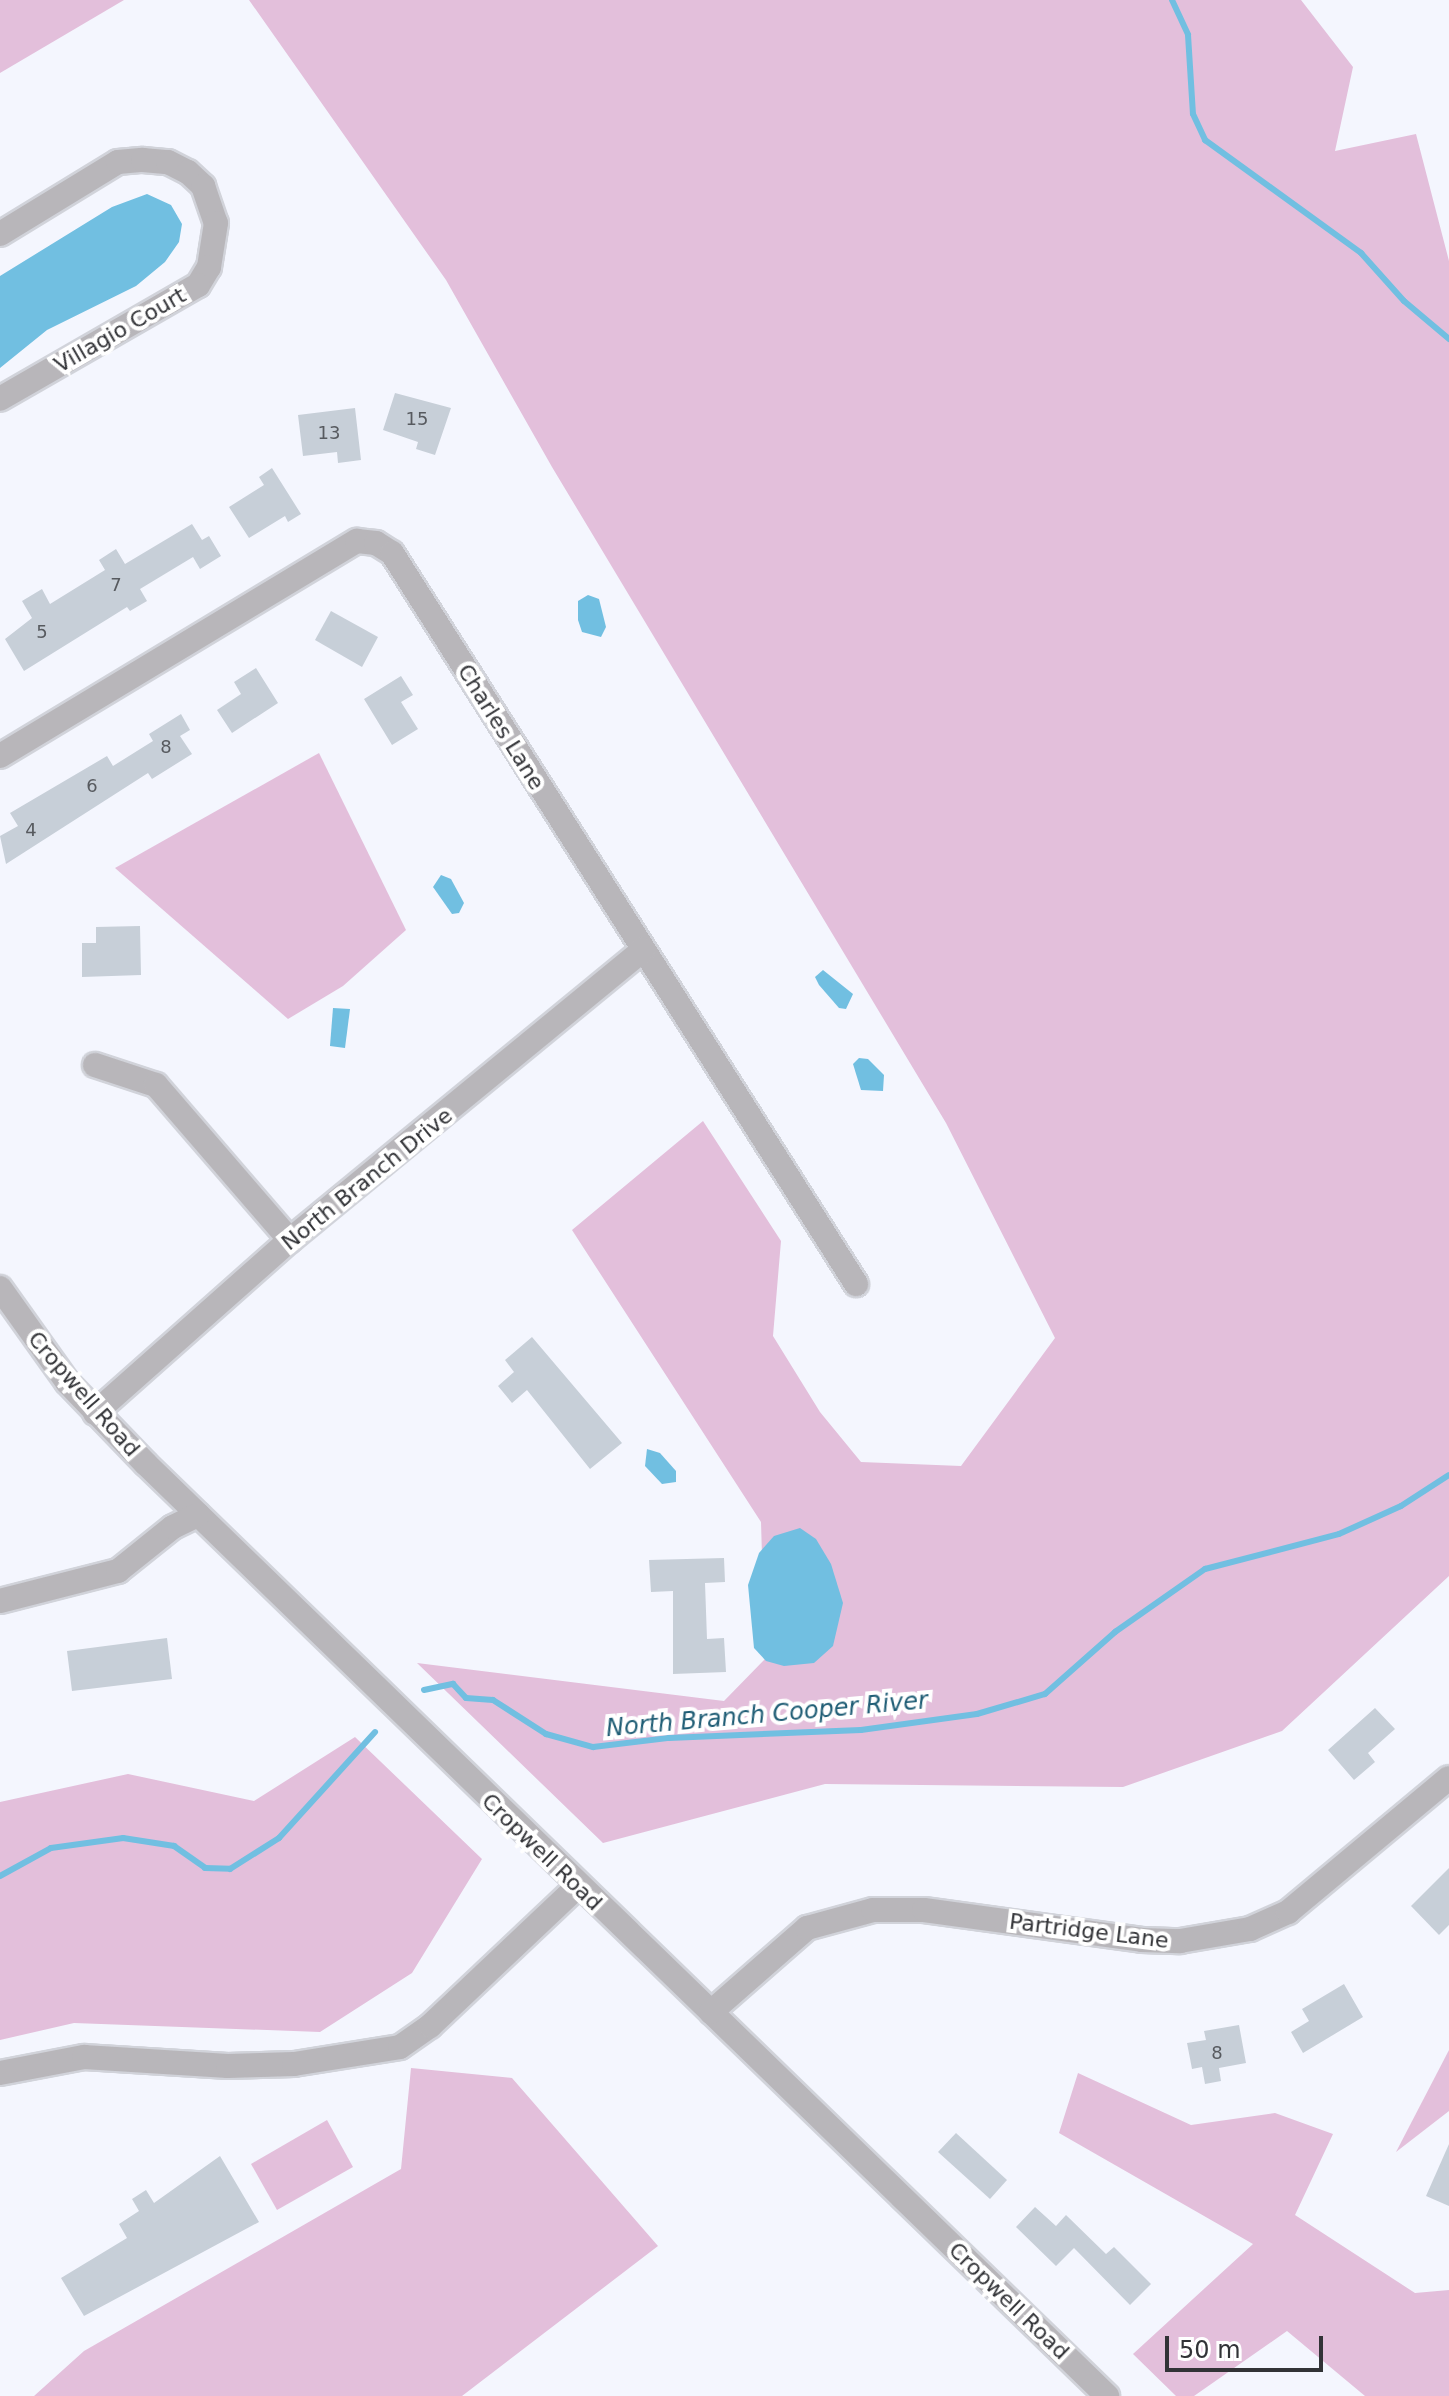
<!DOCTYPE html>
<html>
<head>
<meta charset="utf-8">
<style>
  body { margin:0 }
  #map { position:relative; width:1449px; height:2396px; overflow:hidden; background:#f4f6fe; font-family:"DejaVu Sans",sans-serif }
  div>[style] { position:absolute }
  .green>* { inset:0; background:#e3bfdb }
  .water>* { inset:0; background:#71bfe1 }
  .stream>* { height:6px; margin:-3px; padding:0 3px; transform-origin:3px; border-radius:3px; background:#71bfe1 }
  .building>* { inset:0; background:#c7cfd8 }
  .roads { filter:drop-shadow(2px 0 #d1d3da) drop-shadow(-2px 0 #d1d3da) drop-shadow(0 2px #d1d3da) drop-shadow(0 -2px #d1d3da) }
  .minor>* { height:24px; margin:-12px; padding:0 12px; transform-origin:12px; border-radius:12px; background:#b8b6ba }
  span { translate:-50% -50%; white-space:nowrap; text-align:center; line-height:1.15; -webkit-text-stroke:8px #fff; paint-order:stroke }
  .number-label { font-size:18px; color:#575a5f }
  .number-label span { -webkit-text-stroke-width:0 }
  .street-label { font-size:22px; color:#323337 }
  .water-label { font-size:24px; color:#1f5d75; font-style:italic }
  .scale { position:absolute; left:1165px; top:2336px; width:158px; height:36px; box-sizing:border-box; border:4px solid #323337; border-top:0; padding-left:10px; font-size:24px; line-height:28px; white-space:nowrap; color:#323337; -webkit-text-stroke:6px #fff; paint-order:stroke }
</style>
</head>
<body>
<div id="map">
  <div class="green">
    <div style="clip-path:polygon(0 0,124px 0,0 73px)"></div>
    <div style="clip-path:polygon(249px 0,1301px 0,1353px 67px,1335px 151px,1416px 134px,1449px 261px,1449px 1576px,1282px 1731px,1123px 1787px,825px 1784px,603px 1843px,417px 1663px,724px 1701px,765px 1659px,761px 1522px,572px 1230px,703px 1121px,781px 1241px,773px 1336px,820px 1412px,861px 1462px,961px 1466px,1055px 1338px,946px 1123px,552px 467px,446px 280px)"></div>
    <div style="clip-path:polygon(319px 753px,406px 930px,343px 986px,288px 1019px,115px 868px)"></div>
    <div style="clip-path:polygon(355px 1737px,482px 1859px,412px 1973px,320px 2032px,74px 2023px,0 2040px,0 1802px,128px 1774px,254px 1801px)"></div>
    <div style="clip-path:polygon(1449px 2050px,1449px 2111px,1396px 2152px)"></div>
    <div style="clip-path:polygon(411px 2068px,512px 2078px,658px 2246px,462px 2396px,34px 2396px,84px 2351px,401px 2169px)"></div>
    <div style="clip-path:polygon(1078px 2073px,1191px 2125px,1275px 2113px,1333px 2134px,1295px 2215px,1415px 2293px,1449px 2290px,1449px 2396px,1365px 2396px,1287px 2331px,1194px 2396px,1176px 2396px,1133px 2354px,1253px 2244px,1059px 2133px)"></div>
    <div style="clip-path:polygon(327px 2120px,353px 2167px,277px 2210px,251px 2164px)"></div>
  </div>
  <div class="water">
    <div style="clip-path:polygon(147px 194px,171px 205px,182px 224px,179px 242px,165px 262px,136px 286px,47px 330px,0 368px,0 276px,112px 207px)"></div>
    <div style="clip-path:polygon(588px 595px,599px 599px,606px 627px,601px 637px,582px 632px,578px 620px,578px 601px)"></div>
    <div style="clip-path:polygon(441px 875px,451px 879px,464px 903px,459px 913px,452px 914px,433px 887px)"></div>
    <div style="clip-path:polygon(823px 970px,853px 994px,846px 1009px,839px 1008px,819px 985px,815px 977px)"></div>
    <div style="clip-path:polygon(333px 1008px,350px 1009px,345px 1048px,330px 1046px)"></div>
    <div style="clip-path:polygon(859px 1058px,868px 1059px,884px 1075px,883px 1091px,861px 1090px,853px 1064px)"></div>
    <div style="clip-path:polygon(647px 1449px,660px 1453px,676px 1471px,676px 1482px,662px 1484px,645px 1466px)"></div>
    <div style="clip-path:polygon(800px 1528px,816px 1539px,831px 1564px,843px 1603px,833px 1646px,814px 1663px,784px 1666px,766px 1661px,754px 1648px,748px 1585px,759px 1553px,774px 1536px)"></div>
  </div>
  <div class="stream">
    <div style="left:1172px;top:0;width:38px;rotate:65deg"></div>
    <div style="left:1188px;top:35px;width:79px;rotate:86.4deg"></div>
    <div style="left:1193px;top:114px;width:29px;rotate:65deg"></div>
    <div style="left:1205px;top:140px;width:193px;rotate:35.9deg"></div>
    <div style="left:1361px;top:253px;width:64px;rotate:48.1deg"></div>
    <div style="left:1404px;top:301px;width:59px;rotate:40.2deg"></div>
    <div style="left:424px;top:1690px;width:30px;rotate:-12deg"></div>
    <div style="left:453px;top:1684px;width:19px;rotate:47deg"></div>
    <div style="left:466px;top:1698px;width:27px;rotate:4deg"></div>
    <div style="left:493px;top:1700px;width:63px;rotate:32.7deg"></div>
    <div style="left:546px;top:1734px;width:49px;rotate:15.5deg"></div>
    <div style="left:593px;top:1747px;width:77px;rotate:-6.8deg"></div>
    <div style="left:669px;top:1738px;width:192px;rotate:-2.4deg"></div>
    <div style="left:861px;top:1730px;width:117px;rotate:-7.9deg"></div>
    <div style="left:977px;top:1714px;width:71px;rotate:-16.4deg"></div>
    <div style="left:1045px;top:1694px;width:94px;rotate:-41.5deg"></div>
    <div style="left:1115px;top:1632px;width:110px;rotate:-35deg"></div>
    <div style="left:1205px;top:1569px;width:138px;rotate:-14.6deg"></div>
    <div style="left:1339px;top:1534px;width:68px;rotate:-24.3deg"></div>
    <div style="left:1401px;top:1506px;width:57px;rotate:-32.9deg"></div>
    <div style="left:0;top:1876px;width:58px;rotate:-28.8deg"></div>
    <div style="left:51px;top:1848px;width:73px;rotate:-7.9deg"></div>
    <div style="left:123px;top:1838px;width:52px;rotate:8.9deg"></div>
    <div style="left:174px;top:1846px;width:38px;rotate:35deg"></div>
    <div style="left:205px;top:1868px;width:25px;rotate:2deg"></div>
    <div style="left:230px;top:1869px;width:58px;rotate:-32.3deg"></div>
    <div style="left:279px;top:1838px;width:143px;rotate:-47.8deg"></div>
  </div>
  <div class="building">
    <div style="clip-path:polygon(395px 393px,451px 408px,435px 455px,416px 449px,418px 442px,383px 430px)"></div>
    <div style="clip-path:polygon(355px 408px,361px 460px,338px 463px,337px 452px,303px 456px,298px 415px)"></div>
    <div style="clip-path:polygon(272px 468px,301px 514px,288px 522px,285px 516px,249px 538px,229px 507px,264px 485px,259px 477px)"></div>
    <div style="clip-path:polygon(192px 524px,202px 540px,209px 536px,221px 556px,200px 569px,193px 557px,140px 589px,147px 601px,130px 611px,127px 607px,24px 671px,5px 639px,32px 618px,22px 601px,42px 589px,50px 604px,105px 570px,99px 560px,116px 549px,125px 564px)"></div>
    <div style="clip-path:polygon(331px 611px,378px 637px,362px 667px,315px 640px)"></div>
    <div style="clip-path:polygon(256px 668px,278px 703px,232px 733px,217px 710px,241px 694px,234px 682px)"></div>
    <div style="clip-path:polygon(401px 676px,413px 695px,401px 702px,418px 729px,392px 745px,364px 699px)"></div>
    <div style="clip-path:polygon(181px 714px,190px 730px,180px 736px,192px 754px,152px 779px,148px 773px,6px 864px,0 836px,18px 826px,10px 813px,107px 756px,113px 766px,153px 741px,149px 734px)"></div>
    <div style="clip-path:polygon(140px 926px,141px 975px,82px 977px,82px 943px,96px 943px,96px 927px)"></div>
    <div style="clip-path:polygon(532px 1337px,622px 1443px,590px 1469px,527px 1390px,512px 1403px,498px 1386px,514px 1372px,505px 1360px)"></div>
    <div style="clip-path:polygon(724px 1558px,725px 1582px,705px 1583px,707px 1639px,724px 1638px,726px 1672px,673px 1674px,673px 1591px,651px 1592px,649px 1560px)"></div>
    <div style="clip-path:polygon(167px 1638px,172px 1679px,72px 1691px,67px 1651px)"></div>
    <div style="clip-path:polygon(1375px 1708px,1395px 1729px,1368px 1753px,1375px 1762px,1354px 1780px,1328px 1750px)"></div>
    <div style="clip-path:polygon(1449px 1868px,1449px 1925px,1439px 1935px,1411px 1906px)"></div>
    <div style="clip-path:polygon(1344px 1984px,1363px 2017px,1303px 2053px,1291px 2032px,1309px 2021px,1302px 2009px)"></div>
    <div style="clip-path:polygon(1239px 2025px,1246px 2063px,1219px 2068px,1221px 2081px,1205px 2084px,1202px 2067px,1192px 2069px,1187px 2043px,1206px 2040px,1204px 2031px)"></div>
    <div style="clip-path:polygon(956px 2133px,1007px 2180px,990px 2199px,938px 2152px)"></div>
    <div style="clip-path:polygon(1449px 2144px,1449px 2206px,1426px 2196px)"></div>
    <div style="clip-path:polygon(220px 2156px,259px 2222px,84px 2316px,61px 2278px,127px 2238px,119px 2224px,139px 2211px,132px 2199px,146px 2190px,154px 2203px)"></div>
    <div style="clip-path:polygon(1035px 2207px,1056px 2226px,1066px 2215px,1106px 2254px,1114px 2247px,1151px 2284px,1130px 2305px,1074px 2248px,1056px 2266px,1016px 2227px)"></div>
  </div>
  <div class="roads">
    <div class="minor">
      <div style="left:0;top:234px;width:138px;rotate:-31.4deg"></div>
      <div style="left:118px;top:162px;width:25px;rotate:-5deg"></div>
      <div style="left:143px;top:160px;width:25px;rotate:5deg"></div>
      <div style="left:168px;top:162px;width:22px;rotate:27deg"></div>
      <div style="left:188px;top:172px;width:21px;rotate:43deg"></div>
      <div style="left:203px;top:186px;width:39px;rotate:71deg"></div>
      <div style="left:216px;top:223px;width:45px;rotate:99deg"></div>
      <div style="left:209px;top:267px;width:21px;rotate:121deg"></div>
      <div style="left:198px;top:285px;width:228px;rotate:150.1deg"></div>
      <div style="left:0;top:756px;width:417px;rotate:-31.1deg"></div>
      <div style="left:357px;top:541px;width:19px;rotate:6deg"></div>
      <div style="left:376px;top:543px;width:19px;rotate:32deg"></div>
      <div style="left:392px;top:553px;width:866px;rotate:57.59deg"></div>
      <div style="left:95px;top:1065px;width:64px;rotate:18.2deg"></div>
      <div style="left:156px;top:1085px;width:205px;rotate:49.2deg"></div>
      <div style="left:0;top:1288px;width:115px;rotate:54.5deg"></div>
      <div style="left:67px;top:1382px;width:114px;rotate:46.1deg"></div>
      <div style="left:146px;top:1464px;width:1339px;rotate:44.12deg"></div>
      <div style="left:95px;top:1413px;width:261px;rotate:-41.6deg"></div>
      <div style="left:290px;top:1240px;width:457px;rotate:-39.4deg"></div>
      <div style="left:0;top:1601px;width:122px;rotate:-14.3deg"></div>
      <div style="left:118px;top:1571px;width:70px;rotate:-38.7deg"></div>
      <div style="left:173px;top:1527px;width:28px;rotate:-26deg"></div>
      <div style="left:711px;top:2012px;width:128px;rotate:-41.2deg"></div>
      <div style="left:807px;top:1928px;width:68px;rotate:-15.3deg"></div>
      <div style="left:873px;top:1910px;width:51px"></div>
      <div style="left:924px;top:1910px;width:220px;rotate:7.8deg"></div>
      <div style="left:1142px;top:1940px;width:38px;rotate:2deg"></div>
      <div style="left:1180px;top:1941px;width:71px;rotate:-9.7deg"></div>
      <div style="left:1250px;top:1929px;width:42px;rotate:-24.1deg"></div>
      <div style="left:1288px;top:1912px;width:209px;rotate:-39.8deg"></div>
      <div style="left:0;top:2073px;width:86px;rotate:-10.8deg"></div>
      <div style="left:84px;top:2057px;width:144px;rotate:3.6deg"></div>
      <div style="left:228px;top:2066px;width:66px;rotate:-1.7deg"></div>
      <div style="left:294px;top:2064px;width:107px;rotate:-9.1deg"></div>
      <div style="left:400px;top:2047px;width:37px;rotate:-35deg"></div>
      <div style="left:430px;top:2026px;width:202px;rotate:-43.4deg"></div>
    </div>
  </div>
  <div class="number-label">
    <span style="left:417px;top:419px">15</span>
    <span style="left:329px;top:433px">13</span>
    <span style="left:116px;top:585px">7</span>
    <span style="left:42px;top:632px">5</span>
    <span style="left:166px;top:747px">8</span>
    <span style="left:92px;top:786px">6</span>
    <span style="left:31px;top:830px">4</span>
    <span style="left:1217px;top:2053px">8</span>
  </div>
  <div class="street-label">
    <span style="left:120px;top:330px;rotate:-30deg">Villagio Court</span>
    <span style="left:501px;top:727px;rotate:58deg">Charles Lane</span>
    <span style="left:367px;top:1179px;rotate:-39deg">North Branch Drive</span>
    <span style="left:84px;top:1394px;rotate:49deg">Cropwell Road</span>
    <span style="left:542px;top:1852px;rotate:44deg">Cropwell Road</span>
    <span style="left:1089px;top:1931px;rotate:7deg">Partridge Lane</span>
    <span style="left:1009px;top:2301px;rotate:44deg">Cropwell Road</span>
  </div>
  <div class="water-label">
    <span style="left:767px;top:1715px;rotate:-5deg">North Branch Cooper River</span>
  </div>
  <div class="scale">50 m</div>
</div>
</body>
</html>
